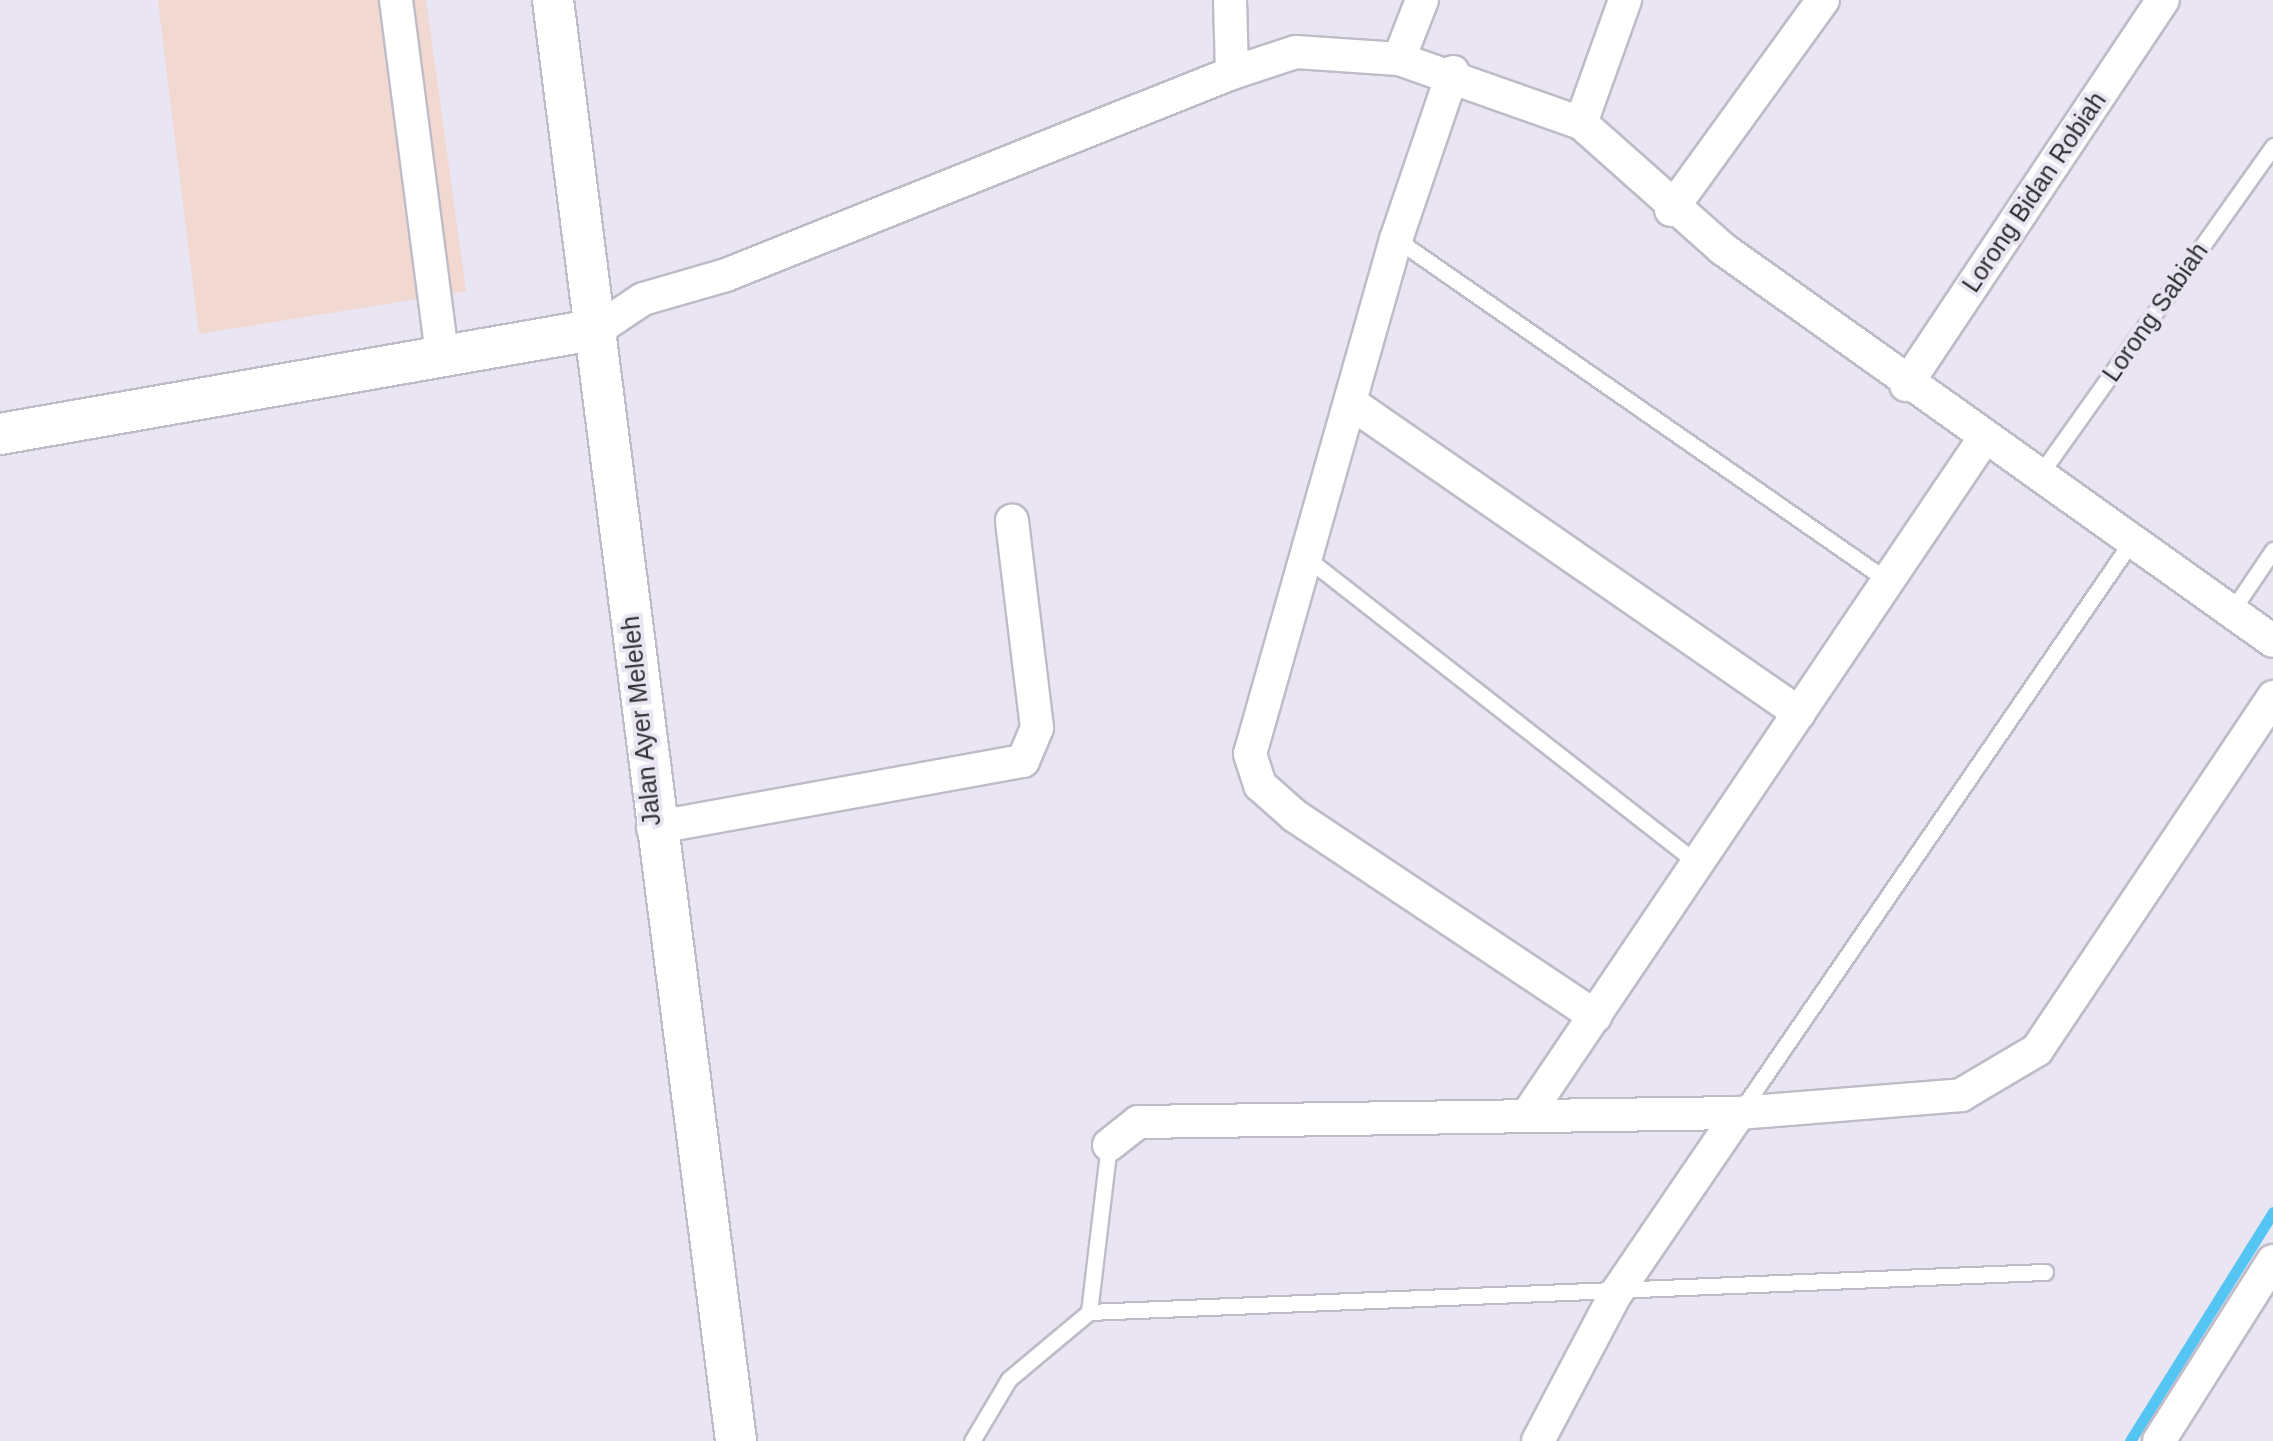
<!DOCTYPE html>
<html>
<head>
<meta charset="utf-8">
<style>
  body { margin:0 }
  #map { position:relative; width:2273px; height:1441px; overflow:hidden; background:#eae5f2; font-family:Helvetica,sans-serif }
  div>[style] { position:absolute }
  .commercial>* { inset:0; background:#f1d8d0 }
  .stream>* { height:11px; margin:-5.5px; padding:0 5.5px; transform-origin:5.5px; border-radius:5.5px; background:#55c6f4 }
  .roads { filter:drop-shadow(2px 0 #bfbbc7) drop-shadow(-2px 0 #bfbbc7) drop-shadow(0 2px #bfbbc7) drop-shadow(0 -2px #bfbbc7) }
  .service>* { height:15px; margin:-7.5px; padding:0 7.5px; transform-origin:7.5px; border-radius:7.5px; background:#fff }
  .minor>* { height:32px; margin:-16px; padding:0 16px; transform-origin:16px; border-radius:16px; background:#fff }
  .tertiary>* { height:40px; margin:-20px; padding:0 20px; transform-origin:20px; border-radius:20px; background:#fff }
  span { translate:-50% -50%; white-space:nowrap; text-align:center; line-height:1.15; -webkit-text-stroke:8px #eae5f2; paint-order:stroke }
  .street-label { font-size:25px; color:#2f2e32 }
</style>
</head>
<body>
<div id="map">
  <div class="commercial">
    <div style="clip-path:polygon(158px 0,426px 0,466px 291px,199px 334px)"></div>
  </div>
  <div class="stream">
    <div style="left:2130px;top:1441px;width:270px;rotate:-58deg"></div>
  </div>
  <div class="roads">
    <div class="service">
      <div style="left:1396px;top:239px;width:599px;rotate:34.8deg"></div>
      <div style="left:2038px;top:477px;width:406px;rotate:-54.6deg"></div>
      <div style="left:1308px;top:559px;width:495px;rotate:38deg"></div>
      <div style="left:2231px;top:612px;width:75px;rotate:-55.9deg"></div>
      <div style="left:1740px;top:1112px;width:691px;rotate:-55.55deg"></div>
      <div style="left:1089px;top:1312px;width:957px;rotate:-2.4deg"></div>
      <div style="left:972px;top:1441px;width:72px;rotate:-59.2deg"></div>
      <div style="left:1009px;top:1379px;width:104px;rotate:-39.9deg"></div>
      <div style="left:1089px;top:1312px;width:168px;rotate:-83.2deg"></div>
    </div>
    <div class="minor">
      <div style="left:396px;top:0;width:355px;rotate:82.6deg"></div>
      <div style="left:1230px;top:0;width:73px;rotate:88.4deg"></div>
      <div style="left:1399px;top:59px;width:63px;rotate:-68.7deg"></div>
      <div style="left:1453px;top:72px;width:176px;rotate:108.8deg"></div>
      <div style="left:1396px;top:239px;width:535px;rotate:105.83deg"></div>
      <div style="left:1250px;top:754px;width:33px;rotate:72deg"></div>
      <div style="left:1260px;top:785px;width:47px;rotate:41.5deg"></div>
      <div style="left:1295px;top:816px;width:361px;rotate:33.7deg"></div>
      <div style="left:1581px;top:123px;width:131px;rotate:-70.3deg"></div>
      <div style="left:1671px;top:210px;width:259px;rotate:-54.1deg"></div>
      <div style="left:598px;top:329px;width:54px;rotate:-33.7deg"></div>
      <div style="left:643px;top:299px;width:86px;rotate:-16.1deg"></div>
      <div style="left:726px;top:275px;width:545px;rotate:-21.76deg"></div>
      <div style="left:1232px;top:73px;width:67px;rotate:-18.2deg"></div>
      <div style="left:1296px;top:52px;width:103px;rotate:3.9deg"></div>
      <div style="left:1399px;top:59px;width:193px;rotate:19.4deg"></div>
      <div style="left:1581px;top:123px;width:190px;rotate:41.6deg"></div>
      <div style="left:1723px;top:249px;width:675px;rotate:35.48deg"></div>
      <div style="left:1906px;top:385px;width:463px;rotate:-56.3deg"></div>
      <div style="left:1351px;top:403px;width:545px;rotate:34.68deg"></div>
      <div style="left:653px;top:828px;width:376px;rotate:-10.3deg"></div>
      <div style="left:1023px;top:761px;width:36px;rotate:-67deg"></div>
      <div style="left:1037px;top:728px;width:209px;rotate:-96.9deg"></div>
      <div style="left:1530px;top:1111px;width:810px;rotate:-55.98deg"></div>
      <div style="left:1109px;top:1145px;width:37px;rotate:-38deg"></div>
      <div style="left:1138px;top:1122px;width:601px;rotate:-0.86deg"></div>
      <div style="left:1739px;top:1113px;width:223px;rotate:-4.6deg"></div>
      <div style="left:1961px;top:1095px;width:88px;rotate:-30.6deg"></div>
      <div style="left:2037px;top:1050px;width:425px;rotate:-56.2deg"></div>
      <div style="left:1538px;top:1441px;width:165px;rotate:-62.2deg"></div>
      <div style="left:1615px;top:1295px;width:220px;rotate:-55.7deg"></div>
      <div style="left:2159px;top:1441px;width:213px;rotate:-57.7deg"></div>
    </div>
    <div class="tertiary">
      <div style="left:553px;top:0;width:1453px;rotate:82.76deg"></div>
      <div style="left:0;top:434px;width:607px;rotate:-9.96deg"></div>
    </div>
  </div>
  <div class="street-label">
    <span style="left:2034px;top:192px;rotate:-56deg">Lorong Bidan Robiah</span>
    <span style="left:2155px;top:312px;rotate:-55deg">Lorong Sabiah</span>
    <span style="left:641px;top:721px;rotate:-96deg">Jalan Ayer Meleleh</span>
  </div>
</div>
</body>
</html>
